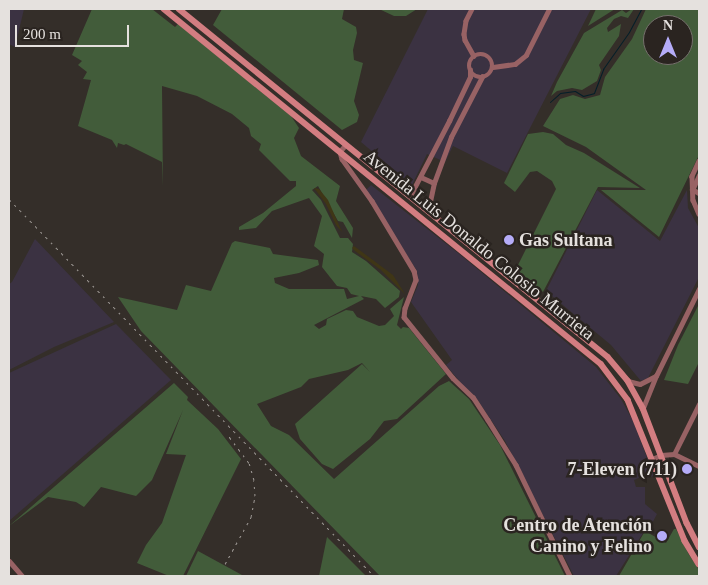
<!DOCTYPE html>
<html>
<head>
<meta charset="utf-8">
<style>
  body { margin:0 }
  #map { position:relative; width:708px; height:585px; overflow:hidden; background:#342e29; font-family:"Times New Roman",serif }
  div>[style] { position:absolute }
  .industrial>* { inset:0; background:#3b3242 }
  .green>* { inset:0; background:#425c3a }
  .sand>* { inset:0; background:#3f3616 }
  .stream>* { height:1px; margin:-0.5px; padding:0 0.5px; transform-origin:0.5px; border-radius:0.5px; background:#041f29 }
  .minor>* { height:4.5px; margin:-2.25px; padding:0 2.25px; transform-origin:2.25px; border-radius:2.25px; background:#986264 }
  .minor>.ring { margin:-2.25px; padding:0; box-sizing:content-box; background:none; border:4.5px solid #986264; border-radius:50% }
  .tertiary>* { height:5px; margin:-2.5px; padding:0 2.5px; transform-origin:2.5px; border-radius:2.5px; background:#986264 }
  .secondary>* { height:5.5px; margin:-2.75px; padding:0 2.75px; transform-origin:2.75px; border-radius:2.75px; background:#d37d81 }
  .rail>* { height:1px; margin-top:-0.5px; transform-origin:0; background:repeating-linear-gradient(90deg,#9d9894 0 2.5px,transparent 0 7.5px) }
  .dots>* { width:14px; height:14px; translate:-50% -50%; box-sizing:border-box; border:2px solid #2a2420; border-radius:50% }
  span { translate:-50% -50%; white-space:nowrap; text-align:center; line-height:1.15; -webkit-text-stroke:5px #2a2420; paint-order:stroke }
  .poi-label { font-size:18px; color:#e5e1de; font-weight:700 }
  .left { translate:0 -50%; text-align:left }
  .right { translate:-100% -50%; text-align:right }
  .street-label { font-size:18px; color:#e5e1de }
  .frame { position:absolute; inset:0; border:10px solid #e5e1de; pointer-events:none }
  .north { position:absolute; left:643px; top:15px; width:50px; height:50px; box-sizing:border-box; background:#2a2420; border:1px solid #75706c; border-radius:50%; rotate:0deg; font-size:14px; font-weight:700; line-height:20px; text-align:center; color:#e5e1de }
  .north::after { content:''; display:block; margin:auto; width:18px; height:22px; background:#b5acf8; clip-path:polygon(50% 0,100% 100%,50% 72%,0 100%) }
  .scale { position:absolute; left:15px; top:25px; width:114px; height:22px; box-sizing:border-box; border:2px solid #e5e1de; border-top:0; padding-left:6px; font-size:15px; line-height:18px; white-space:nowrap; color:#e5e1de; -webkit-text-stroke:4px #2a2420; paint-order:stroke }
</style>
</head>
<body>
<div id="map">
  <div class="industrial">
    <div style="clip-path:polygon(9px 9px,24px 9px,15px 47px,9px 44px)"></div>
    <div style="clip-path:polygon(428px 9px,591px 9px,507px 173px,453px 146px,445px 162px,427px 154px,412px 185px,361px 142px)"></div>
    <div style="clip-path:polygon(371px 185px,458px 253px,596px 367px,621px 399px,633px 421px,654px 476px,646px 478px,645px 475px,634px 480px,636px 487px,645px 487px,645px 504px,657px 514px,648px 531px,645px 530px,616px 576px,574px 576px,505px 441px,475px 396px,464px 387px,446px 365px,452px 360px,411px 302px,418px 285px,417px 271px,366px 190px)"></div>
    <div style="clip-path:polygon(597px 190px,660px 241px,687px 190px,688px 208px,699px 228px,699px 277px,648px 378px,641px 381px,611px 345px,546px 291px)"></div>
    <div style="clip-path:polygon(35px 239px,114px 322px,54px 347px,9px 370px,9px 284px,12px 282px)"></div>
    <div style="clip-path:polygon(116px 324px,171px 380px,9px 521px,9px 373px)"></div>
  </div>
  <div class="green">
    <div style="clip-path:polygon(92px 9px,152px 9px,175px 27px,178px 24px,291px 116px,299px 128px,294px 138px,301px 156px,340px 186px,336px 201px,353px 228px,352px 238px,343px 222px,338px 221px,318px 186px,312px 190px,321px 200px,340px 238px,348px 238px,353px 244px,352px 252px,366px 261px,400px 291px,399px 297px,385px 308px,376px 299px,361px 296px,364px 299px,314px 325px,319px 329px,326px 325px,327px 319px,346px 310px,353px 311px,357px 317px,379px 326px,385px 325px,394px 316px,390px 309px,404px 297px,397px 325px,401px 329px,403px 327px,409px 328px,446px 374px,397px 419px,384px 421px,370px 439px,333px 469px,322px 464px,300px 439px,295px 424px,362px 364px,370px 372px,362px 363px,348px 370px,309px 379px,301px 387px,257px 404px,271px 426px,289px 435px,334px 479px,439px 386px,449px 381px,469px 399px,500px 445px,565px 576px,380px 576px,141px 331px,118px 297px,177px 310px,186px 285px,211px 291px,232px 243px,235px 241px,270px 248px,273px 254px,318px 260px,319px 265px,299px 273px,274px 278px,275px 283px,289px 289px,344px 289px,347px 299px,359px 296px,351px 294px,347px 288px,337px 286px,322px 267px,324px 254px,314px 246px,322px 216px,309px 198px,272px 211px,256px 228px,239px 230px,239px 227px,263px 213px,296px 186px,296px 181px,290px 181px,259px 150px,261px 144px,251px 136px,249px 128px,232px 114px,197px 96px,162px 86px,163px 187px,162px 162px,126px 144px,124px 145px,118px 143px,117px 148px,112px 140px,78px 126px,91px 80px,83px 79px,87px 72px,78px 65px,82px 61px,72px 55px)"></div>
    <div style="clip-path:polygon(222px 9px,344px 9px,342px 19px,356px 27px,357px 33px,353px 50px,354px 60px,363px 63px,354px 101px,359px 115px,357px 122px,342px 130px,213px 25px)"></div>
    <div style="clip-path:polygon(379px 9px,417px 9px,406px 16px,394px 16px)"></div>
    <div style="clip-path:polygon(596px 9px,615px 9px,588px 26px)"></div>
    <div style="clip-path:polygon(632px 9px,634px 9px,628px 18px,621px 16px,614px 19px,607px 28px,608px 32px,621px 24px,619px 36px,599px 65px,601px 70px,597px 81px,582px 90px,572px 88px,557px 91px,551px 96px,557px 82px,584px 33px,622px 10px,626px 13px)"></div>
    <div style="clip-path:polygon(evenodd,646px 9px,699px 9px,699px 155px,659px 237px,601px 190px,646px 190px,586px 147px,543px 126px,560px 99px,573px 95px,585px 99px,600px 95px,605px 77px,632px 39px,646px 9px,653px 25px,683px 25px,683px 55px,653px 55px,653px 25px)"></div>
    <div style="clip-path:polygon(543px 132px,553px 134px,566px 145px,584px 153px,640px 188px,598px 187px,543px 292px,516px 269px,556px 189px,552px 181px,537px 171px,530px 172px,515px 192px,504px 183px,528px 134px)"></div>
    <div style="clip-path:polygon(699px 304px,699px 362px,688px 384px,664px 380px,678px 345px)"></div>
    <div style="clip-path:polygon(174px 383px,188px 397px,187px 400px,218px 429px,241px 459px,183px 576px,169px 576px,137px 563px,146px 545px,162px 523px,186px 455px,166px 454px,183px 410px,152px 480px,136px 496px,101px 487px,84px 507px,76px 502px,48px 497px,9px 526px)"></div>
    <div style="clip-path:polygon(674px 529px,676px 529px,688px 553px,699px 570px,699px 576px,619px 576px,645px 531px,666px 543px)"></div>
    <div style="clip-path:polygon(327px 537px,366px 576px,319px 576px)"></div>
    <div style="clip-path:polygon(198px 551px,242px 575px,186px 576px)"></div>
  </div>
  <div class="sand">
    <div style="clip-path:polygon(314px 188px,319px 189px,328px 200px,342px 232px,336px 225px,326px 204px)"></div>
    <div style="clip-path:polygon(354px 246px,393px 275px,405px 294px,381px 270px,355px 251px,352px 248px)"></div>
  </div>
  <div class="stream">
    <div style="left:550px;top:102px;width:13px;rotate:-42deg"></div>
    <div style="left:560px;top:93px;width:15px;rotate:-8deg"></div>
    <div style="left:575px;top:91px;width:9px;rotate:32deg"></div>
    <div style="left:583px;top:96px;width:11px;rotate:-15deg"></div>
    <div style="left:594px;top:93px;width:26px;rotate:-69deg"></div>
    <div style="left:603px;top:69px;width:45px;rotate:-54.9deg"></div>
    <div style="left:629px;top:32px;width:26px;rotate:-62deg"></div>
  </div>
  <div class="minor">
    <div style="left:472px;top:9px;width:13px;rotate:117deg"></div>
    <div style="left:466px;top:21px;width:13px;rotate:99deg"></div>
    <div style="left:464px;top:34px;width:6px;rotate:81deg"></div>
    <div style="left:465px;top:40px;width:18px;rotate:61deg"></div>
    <div class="ring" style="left:469px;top:54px;width:19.5px;height:19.5px"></div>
    <div style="left:493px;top:67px;width:22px;rotate:-8deg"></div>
    <div style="left:515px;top:64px;width:14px;rotate:-39deg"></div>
    <div style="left:526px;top:55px;width:51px;rotate:-63.4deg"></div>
    <div style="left:346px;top:145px;width:9px;rotate:131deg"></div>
    <div style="left:340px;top:152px;width:7px;rotate:74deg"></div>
    <div style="left:342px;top:159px;width:52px;rotate:54.5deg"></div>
    <div style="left:372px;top:201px;width:82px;rotate:59deg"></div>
    <div style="left:414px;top:271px;width:9px;rotate:77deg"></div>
    <div style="left:416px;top:280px;width:30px;rotate:111deg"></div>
    <div style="left:405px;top:308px;width:9px;rotate:96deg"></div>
    <div style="left:404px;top:317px;width:78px;rotate:51.2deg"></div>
    <div style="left:453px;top:378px;width:28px;rotate:44deg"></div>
    <div style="left:473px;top:397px;width:27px;rotate:57deg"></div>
    <div style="left:488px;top:420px;width:53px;rotate:58.1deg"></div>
    <div style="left:516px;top:465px;width:123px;rotate:64.1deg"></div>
    <div style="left:699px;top:161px;width:17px;rotate:115deg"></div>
    <div style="left:692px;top:176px;width:24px;rotate:88deg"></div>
    <div style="left:693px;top:200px;width:15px;rotate:67deg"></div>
    <div style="left:421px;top:177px;width:14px;rotate:25deg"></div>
    <div style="left:693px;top:188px;width:14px;rotate:-65deg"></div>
    <div style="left:692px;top:189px;width:8px;rotate:30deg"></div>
    <div style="left:410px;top:196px;width:85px;rotate:-62.5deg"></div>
    <div style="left:449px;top:121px;width:49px;rotate:-64.5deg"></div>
    <div style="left:470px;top:77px;width:7px;rotate:-90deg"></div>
    <div style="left:428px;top:211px;width:29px;rotate:-78deg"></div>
    <div style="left:434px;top:183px;width:49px;rotate:-69.7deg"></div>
    <div style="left:451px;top:137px;width:68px;rotate:-62.7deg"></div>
    <div style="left:628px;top:381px;width:12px;rotate:14deg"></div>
    <div style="left:640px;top:384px;width:16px;rotate:-27deg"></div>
    <div style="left:643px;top:408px;width:35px;rotate:-68deg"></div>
    <div style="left:656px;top:376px;width:97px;rotate:-63.7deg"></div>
  </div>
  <div class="tertiary">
    <div style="left:674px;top:454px;width:56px;rotate:-63.4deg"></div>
    <div style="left:652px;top:459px;width:10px;rotate:-24deg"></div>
    <div style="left:661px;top:455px;width:13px;rotate:-4deg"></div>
    <div style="left:674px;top:454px;width:28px;rotate:26deg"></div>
    <div style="left:9px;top:561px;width:20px;rotate:49deg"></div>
  </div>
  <div class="secondary">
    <div style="left:164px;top:9px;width:563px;rotate:39.09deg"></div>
    <div style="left:601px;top:364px;width:45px;rotate:53.1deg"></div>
    <div style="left:628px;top:400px;width:152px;rotate:68deg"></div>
    <div style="left:685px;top:541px;width:27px;rotate:59deg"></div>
    <div style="left:179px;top:9px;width:552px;rotate:39.05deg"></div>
    <div style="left:608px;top:357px;width:31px;rotate:50deg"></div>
    <div style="left:628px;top:381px;width:31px;rotate:61deg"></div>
    <div style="left:643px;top:408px;width:123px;rotate:69.1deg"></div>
    <div style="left:687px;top:523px;width:27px;rotate:63deg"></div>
  </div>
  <div class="rail">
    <div style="left:9px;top:199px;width:525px;rotate:45.93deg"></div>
    <div style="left:225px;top:564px;width:54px;rotate:-61deg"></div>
    <div style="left:251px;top:517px;width:21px;rotate:-79deg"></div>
    <div style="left:255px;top:496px;width:16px;rotate:-94deg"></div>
    <div style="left:254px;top:480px;width:18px;rotate:-106deg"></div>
    <div style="left:249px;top:463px;width:34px;rotate:-127deg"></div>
  </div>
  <div class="dots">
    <div style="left:509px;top:240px;background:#b5acf8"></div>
    <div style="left:687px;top:469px;background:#b5acf8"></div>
    <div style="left:662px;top:536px;background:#b5acf8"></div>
  </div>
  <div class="poi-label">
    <span class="left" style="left:519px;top:240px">Gas Sultana</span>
    <span class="right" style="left:677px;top:469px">7-Eleven (711)</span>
    <span class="right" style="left:652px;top:536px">Centro de Atención<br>Canino y Felino</span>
  </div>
  <div class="street-label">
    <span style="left:479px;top:245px;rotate:39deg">Avenida Luis Donaldo Colosio Murrieta</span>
  </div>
  <div class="frame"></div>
  <div class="north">N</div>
  <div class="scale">200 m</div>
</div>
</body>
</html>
